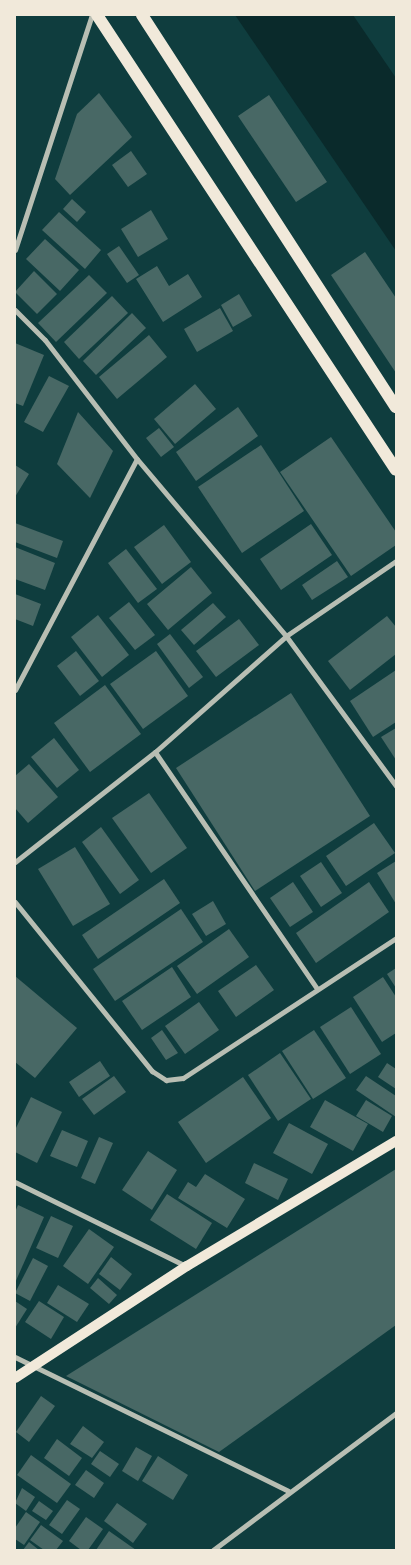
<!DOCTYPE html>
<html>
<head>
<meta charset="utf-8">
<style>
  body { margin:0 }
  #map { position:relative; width:411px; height:1565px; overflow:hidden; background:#0f3d3e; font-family:Karla,sans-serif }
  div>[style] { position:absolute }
  .water>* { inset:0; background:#0a2a2b }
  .building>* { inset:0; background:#486865 }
  .minor>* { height:5px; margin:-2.5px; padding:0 2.5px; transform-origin:2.5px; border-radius:2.5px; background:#b8beb3 }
  .secondary>* { height:10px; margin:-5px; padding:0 5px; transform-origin:5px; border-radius:5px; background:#f1e9da }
  .primary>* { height:12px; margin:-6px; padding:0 6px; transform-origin:6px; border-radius:6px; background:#f1e9da }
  span { translate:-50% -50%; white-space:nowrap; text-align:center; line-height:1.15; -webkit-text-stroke:4px #f1e9da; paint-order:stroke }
  .frame { position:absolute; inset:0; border:16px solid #f1e9da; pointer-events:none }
</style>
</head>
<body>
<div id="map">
  <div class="water">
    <div style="clip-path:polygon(235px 15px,353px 15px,396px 78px,396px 251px)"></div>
  </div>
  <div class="building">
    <div style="clip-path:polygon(99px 93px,132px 137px,70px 195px,55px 179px,77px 114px)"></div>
    <div style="clip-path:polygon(269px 95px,327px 182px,296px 202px,238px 116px)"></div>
    <div style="clip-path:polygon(131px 151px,147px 174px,128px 187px,112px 165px)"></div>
    <div style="clip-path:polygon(72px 199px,86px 212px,77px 222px,63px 209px)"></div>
    <div style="clip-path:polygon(151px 210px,168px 239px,138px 257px,121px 229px)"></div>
    <div style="clip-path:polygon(59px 212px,101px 250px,85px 269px,42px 230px)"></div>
    <div style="clip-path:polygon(45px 239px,79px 270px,60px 291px,26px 259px)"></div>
    <div style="clip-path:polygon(119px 246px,139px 275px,127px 283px,107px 254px)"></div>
    <div style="clip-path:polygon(365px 252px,396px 298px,396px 373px,331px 275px)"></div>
    <div style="clip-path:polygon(157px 266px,169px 286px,188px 274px,202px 297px,163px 322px,136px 279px)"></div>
    <div style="clip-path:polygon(34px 271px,57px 294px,37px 314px,15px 292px)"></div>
    <div style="clip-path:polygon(89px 275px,107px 293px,56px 342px,38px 323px)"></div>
    <div style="clip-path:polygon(239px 294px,252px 316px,233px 327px,221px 305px)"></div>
    <div style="clip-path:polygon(112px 296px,128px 313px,79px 359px,64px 342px)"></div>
    <div style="clip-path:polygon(220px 308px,233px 331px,197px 352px,184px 329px)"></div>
    <div style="clip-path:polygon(132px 313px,146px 328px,96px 375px,83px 361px)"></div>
    <div style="clip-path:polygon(149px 335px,167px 357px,117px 399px,99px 377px)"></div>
    <div style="clip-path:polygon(15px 343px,44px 355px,23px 406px,15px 403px)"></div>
    <div style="clip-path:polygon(49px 376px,69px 386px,43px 432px,24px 422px)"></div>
    <div style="clip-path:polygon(195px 384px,216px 409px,175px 444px,154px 419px)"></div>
    <div style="clip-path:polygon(238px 407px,258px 436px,196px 481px,176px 452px)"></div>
    <div style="clip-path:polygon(78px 412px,113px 451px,90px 498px,57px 464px)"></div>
    <div style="clip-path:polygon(159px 428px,174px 447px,161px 457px,146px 438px)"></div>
    <div style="clip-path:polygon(331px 437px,396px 532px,396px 545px,351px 576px,280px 472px)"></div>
    <div style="clip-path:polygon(261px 445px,304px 511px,242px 553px,198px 487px)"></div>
    <div style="clip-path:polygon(15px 465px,29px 474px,15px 497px)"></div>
    <div style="clip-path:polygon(15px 523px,63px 541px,57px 558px,15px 542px)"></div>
    <div style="clip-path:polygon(311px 524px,332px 555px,281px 590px,260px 559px)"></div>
    <div style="clip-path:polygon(164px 525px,191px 562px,162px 584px,134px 547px)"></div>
    <div style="clip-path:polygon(15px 547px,55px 563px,45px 590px,15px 579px)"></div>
    <div style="clip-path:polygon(126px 549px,157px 589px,138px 603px,108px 563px)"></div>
    <div style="clip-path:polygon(337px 561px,348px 577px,312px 600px,302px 585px)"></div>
    <div style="clip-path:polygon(191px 567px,212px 593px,168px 630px,147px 604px)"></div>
    <div style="clip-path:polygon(15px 594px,41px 604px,33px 626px,15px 619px)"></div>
    <div style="clip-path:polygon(129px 602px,155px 635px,135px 650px,109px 618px)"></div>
    <div style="clip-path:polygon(213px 603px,226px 617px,194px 645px,181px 630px)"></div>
    <div style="clip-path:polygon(98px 615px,129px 655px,102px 677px,71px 637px)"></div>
    <div style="clip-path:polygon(387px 616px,396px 627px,396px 654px,350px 690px,328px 661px)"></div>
    <div style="clip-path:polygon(239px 619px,259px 645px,216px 677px,196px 651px)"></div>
    <div style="clip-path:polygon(170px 634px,203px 677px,189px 688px,157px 644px)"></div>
    <div style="clip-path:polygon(76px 651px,99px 681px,80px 696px,57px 666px)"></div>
    <div style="clip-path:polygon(156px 651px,188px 696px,143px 729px,110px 684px)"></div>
    <div style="clip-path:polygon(396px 670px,396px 722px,373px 737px,350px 701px)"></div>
    <div style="clip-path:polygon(105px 685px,141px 734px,90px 772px,54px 723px)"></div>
    <div style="clip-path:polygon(291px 693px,370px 816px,255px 891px,176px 768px)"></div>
    <div style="clip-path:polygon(396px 728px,396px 760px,381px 737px)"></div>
    <div style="clip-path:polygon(54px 738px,79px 770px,57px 788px,31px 757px)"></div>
    <div style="clip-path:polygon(29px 764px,58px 797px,28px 823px,15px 808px,15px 776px)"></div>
    <div style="clip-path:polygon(149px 793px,187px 848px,151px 873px,112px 818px)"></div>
    <div style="clip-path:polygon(374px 823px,395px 853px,346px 886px,326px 856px)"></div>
    <div style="clip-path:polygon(101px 827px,139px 880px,120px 894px,82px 842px)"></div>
    <div style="clip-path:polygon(75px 847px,110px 904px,73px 926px,38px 869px)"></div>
    <div style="clip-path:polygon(396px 861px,396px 904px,377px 873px)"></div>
    <div style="clip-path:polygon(321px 862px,342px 893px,321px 907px,300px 876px)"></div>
    <div style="clip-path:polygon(164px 879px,180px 903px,98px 959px,82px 935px)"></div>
    <div style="clip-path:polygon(293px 882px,313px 912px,290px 927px,270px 898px)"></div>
    <div style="clip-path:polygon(369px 882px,389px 912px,316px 963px,296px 933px)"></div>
    <div style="clip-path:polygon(213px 901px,226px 924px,206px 936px,192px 914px)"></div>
    <div style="clip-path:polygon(181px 909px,203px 942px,115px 1001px,93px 969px)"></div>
    <div style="clip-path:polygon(229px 929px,249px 957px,197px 994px,177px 966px)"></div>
    <div style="clip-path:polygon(256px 965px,274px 990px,236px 1017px,218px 991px)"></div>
    <div style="clip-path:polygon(172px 967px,191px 997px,142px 1030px,122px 1001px)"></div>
    <div style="clip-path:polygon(396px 968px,396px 988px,387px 974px)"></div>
    <div style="clip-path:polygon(15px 976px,77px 1028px,35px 1078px,15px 1062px)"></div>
    <div style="clip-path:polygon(383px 977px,396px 997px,396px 1033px,382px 1042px,353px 997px)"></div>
    <div style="clip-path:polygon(199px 1002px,219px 1030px,185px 1054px,165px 1026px)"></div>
    <div style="clip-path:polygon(351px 1007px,381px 1054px,350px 1074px,320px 1027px)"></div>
    <div style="clip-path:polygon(162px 1030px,178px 1053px,166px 1060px,151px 1038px)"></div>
    <div style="clip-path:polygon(314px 1030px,346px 1078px,313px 1099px,282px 1051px)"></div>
    <div style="clip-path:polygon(280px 1053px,311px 1099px,278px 1121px,248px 1075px)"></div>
    <div style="clip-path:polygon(100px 1061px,110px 1076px,79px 1097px,69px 1082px)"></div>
    <div style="clip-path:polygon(387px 1063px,396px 1069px,396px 1089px,378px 1077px)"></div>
    <div style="clip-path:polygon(114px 1076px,126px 1092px,94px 1115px,82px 1099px)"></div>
    <div style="clip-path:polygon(366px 1076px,396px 1096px,396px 1117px,356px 1090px)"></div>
    <div style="clip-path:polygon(243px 1077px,271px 1118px,206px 1163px,178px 1122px)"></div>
    <div style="clip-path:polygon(31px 1097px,62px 1112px,37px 1163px,15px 1152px,15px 1130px)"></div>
    <div style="clip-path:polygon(325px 1100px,368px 1124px,353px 1151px,310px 1127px)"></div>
    <div style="clip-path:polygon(366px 1100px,392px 1116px,383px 1132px,356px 1116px)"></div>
    <div style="clip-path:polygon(289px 1123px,328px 1144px,312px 1174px,273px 1153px)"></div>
    <div style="clip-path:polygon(62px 1130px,88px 1141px,77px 1167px,50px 1156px)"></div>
    <div style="clip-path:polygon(99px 1137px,113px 1143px,95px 1184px,81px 1178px)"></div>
    <div style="clip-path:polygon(148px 1151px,177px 1170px,152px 1210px,122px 1190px)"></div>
    <div style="clip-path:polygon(254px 1163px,288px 1179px,278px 1200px,245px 1183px)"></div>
    <div style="clip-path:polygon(396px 1169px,396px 1325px,219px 1452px,66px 1376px)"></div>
    <div style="clip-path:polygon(205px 1174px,245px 1199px,227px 1228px,178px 1198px,188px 1182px,196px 1187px)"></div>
    <div style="clip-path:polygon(167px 1194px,212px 1223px,196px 1249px,150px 1220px)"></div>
    <div style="clip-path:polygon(18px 1205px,44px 1217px,15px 1283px,15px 1212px)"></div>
    <div style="clip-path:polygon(51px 1216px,73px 1226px,58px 1258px,36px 1248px)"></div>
    <div style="clip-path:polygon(89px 1229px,114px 1247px,88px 1284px,63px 1266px)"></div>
    <div style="clip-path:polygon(111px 1257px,132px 1274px,120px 1290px,99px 1274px)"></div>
    <div style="clip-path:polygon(33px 1258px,48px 1266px,30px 1301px,15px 1293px)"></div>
    <div style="clip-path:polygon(98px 1278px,117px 1295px,109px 1304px,90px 1288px)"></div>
    <div style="clip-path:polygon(58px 1285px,89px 1304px,77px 1322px,47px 1303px)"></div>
    <div style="clip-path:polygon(15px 1301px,27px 1309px,15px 1328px)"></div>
    <div style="clip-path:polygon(39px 1301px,64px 1317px,51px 1339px,25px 1322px)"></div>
    <div style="clip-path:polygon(41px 1396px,55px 1406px,29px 1442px,16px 1432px)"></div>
    <div style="clip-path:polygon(83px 1426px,104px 1442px,92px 1458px,70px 1444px)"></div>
    <div style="clip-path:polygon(57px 1439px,82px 1458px,69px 1476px,44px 1458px)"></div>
    <div style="clip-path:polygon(136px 1447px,152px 1456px,138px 1481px,122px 1471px)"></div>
    <div style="clip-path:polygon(100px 1451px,119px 1464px,110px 1477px,91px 1464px)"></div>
    <div style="clip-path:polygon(31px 1455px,71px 1484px,57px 1503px,17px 1475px)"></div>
    <div style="clip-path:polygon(158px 1456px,188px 1475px,173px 1500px,142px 1481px)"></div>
    <div style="clip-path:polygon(86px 1470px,104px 1483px,94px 1498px,75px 1485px)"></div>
    <div style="clip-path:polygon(22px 1488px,35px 1497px,26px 1511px,15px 1503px)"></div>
    <div style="clip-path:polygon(67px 1500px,80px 1509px,62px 1534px,49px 1525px)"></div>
    <div style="clip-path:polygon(39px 1501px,53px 1511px,46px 1520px,32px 1511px)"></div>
    <div style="clip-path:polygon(117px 1503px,147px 1524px,133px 1543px,104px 1521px)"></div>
    <div style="clip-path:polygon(26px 1512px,40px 1522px,24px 1545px,15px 1539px,15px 1528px)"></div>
    <div style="clip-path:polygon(86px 1517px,103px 1529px,88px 1550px,81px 1550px,69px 1541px)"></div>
    <div style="clip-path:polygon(41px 1525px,63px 1541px,56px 1550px,44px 1550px,30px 1540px)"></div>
    <div style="clip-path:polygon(109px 1531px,136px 1550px,96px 1550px)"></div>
    <div style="clip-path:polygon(29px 1542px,39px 1550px,23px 1550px)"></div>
  </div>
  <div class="minor">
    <div style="left:15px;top:250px;width:247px;rotate:-71.9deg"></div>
    <div style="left:15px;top:310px;width:42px;rotate:45deg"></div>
    <div style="left:45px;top:340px;width:150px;rotate:52.3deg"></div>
    <div style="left:137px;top:459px;width:231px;rotate:49.9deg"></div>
    <div style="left:286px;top:636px;width:186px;rotate:53.7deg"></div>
    <div style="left:15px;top:690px;width:261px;rotate:-62.2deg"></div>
    <div style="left:155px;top:752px;width:287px;rotate:55.6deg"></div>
    <div style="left:15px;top:862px;width:178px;rotate:-38.2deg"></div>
    <div style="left:155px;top:752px;width:175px;rotate:-41.5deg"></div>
    <div style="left:286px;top:636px;width:133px;rotate:-34.3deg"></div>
    <div style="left:15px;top:902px;width:218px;rotate:51deg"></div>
    <div style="left:152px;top:1071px;width:17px;rotate:33deg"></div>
    <div style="left:166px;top:1080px;width:17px;rotate:-7deg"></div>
    <div style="left:183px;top:1078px;width:255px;rotate:-33.3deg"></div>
    <div style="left:15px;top:1182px;width:191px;rotate:26.2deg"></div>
    <div style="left:15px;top:1357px;width:304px;rotate:26.1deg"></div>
    <div style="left:213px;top:1550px;width:229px;rotate:-36.8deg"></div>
  </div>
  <div class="secondary">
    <div style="left:15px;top:1378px;width:205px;rotate:-33.1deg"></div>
    <div style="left:187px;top:1266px;width:244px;rotate:-30.9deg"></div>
  </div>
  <div class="primary">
    <div style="left:97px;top:15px;width:544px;rotate:56.69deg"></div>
    <div style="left:142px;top:15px;width:467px;rotate:57.1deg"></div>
  </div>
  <div class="frame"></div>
</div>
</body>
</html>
